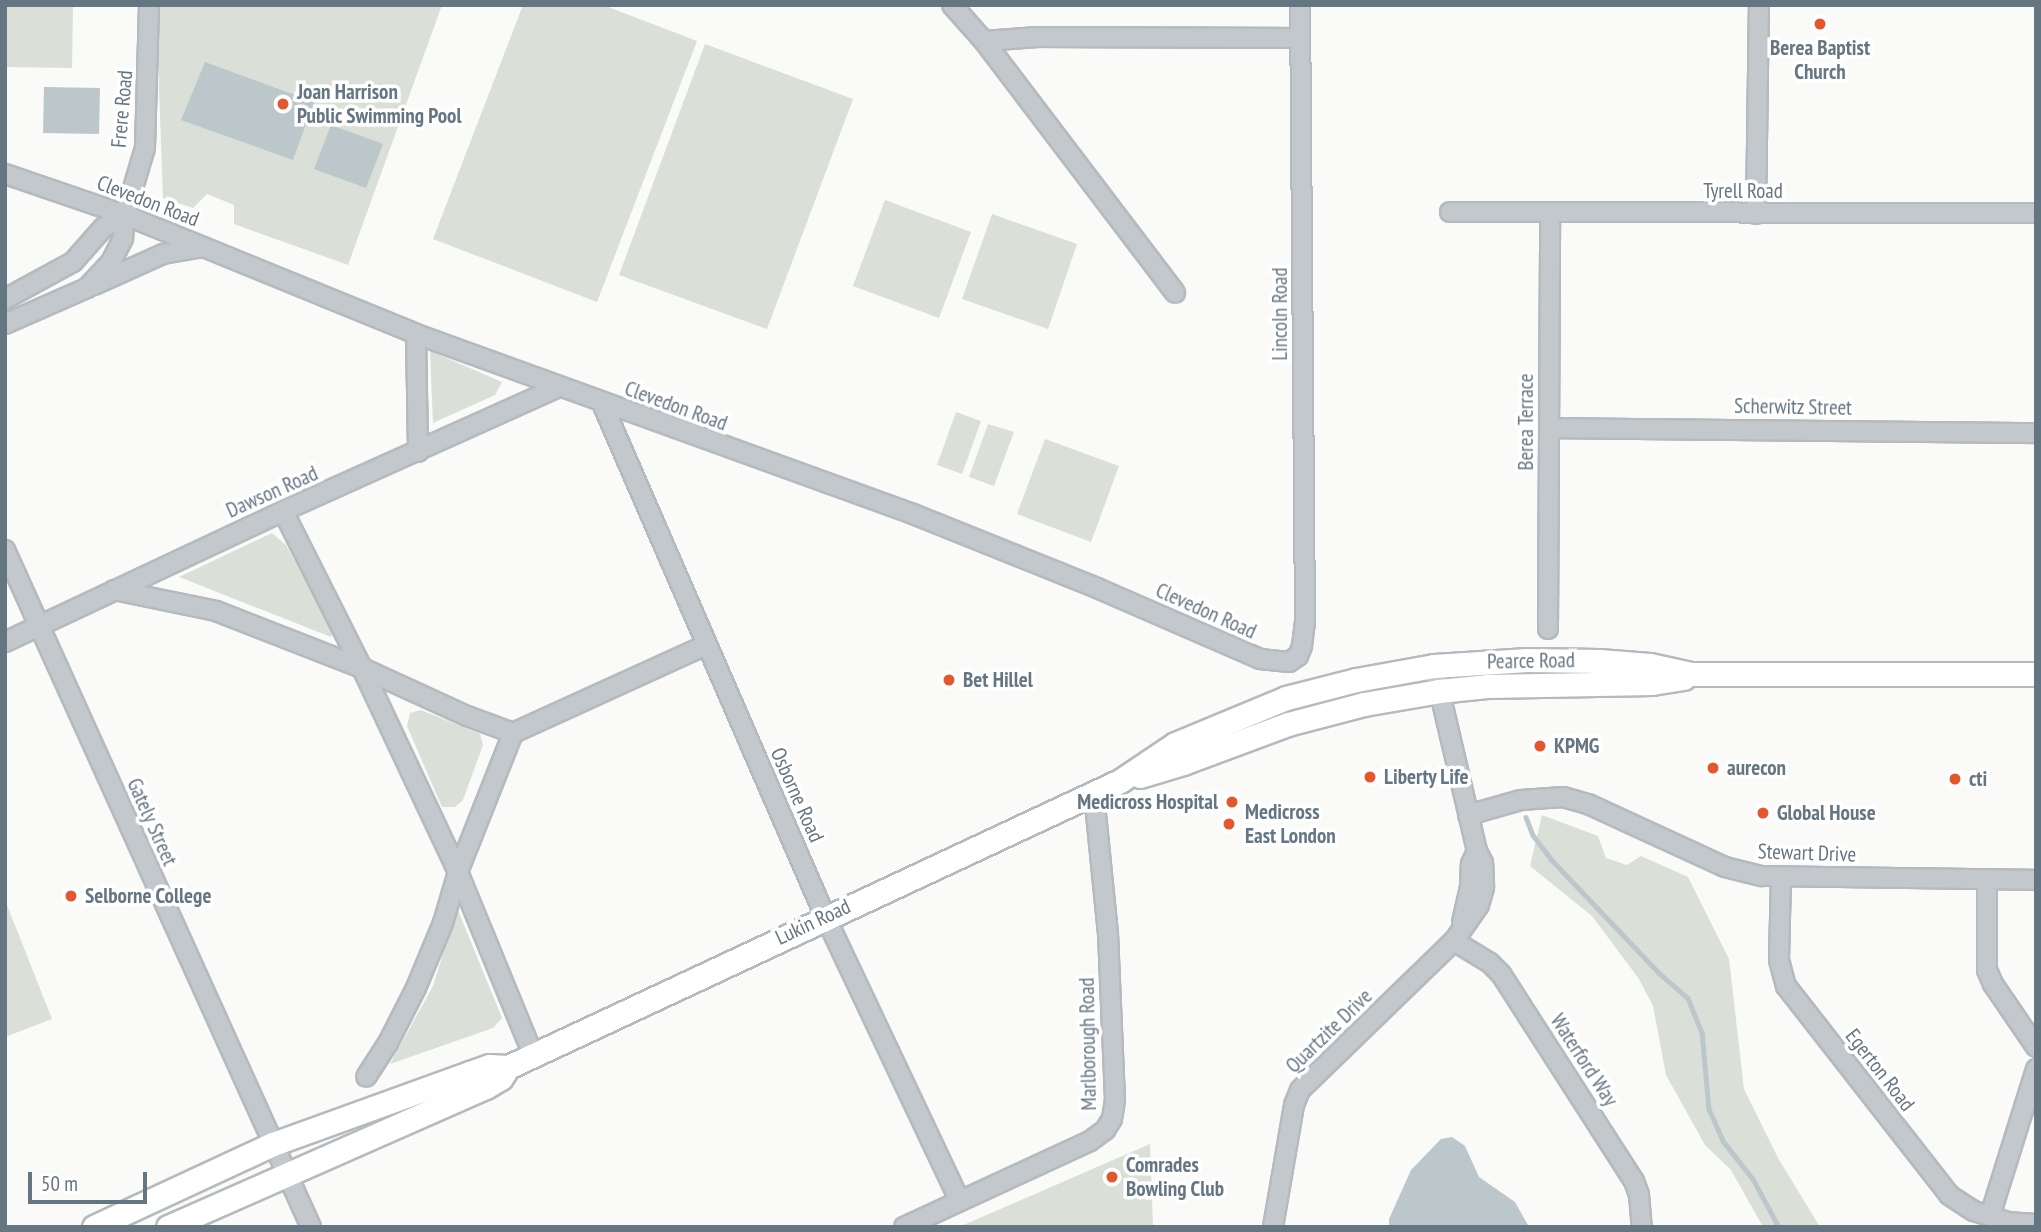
<!DOCTYPE html>
<html>
<head>
<meta charset="utf-8">
<style>
  body { margin:0 }
  #map { position:relative; width:2041px; height:1232px; overflow:hidden; background:#fafaf8; font-family:"PT Sans Narrow",sans-serif }
  div>[style] { position:absolute }
  .green>* { inset:0; background:#dadfd7 }
  .water>* { inset:0; background:#bbc7cb }
  .stream>* { height:4.5px; margin:-2.25px; padding:0 2.25px; transform-origin:2.25px; border-radius:2.25px; background:#bbc7cb }
  .roads { filter:drop-shadow(2px 0 #b5babe) drop-shadow(-2px 0 #b5babe) drop-shadow(0 2px #b5babe) drop-shadow(0 -2px #b5babe) }
  .minor>* { height:18px; margin:-9px; padding:0 9px; transform-origin:9px; border-radius:9px; background:#c3c8cc }
  .major>* { height:23px; margin:-11.5px; padding:0 11.5px; transform-origin:11.5px; border-radius:11.5px; background:#fff }
  .dots>* { width:19px; height:19px; translate:-50% -50%; box-sizing:border-box; border:4px solid #fff; border-radius:50% }
  span { translate:-50% -50%; white-space:nowrap; text-align:center; line-height:1.15; -webkit-text-stroke:7px #fff; paint-order:stroke }
  .poi-label { font-size:21px; color:#657683; font-weight:700 }
  .left { translate:0 -50%; text-align:left }
  .right { translate:-100% -50%; text-align:right }
  .street-label { font-size:21px; color:#657683 }
  .frame { position:absolute; inset:0; border:7px solid #657683; pointer-events:none }
  .scale { position:absolute; left:28px; top:1172px; width:119px; height:32px; box-sizing:border-box; border:4px solid #657683; border-top:0; padding-left:9px; font-size:21px; line-height:24px; white-space:nowrap; color:#657683; -webkit-text-stroke:5px #fff; paint-order:stroke }
</style>
</head>
<body>
<div id="map">
  <div class="green">
    <div style="clip-path:polygon(5px 5px,73px 5px,72px 68px,5px 67px)"></div>
    <div style="clip-path:polygon(156px 5px,442px 5px,348px 265px,234px 224px,234px 205px,207px 194px,193px 208px,163px 198px)"></div>
    <div style="clip-path:polygon(523px 5px,603px 5px,697px 41px,597px 302px,433px 239px)"></div>
    <div style="clip-path:polygon(705px 44px,853px 99px,767px 329px,619px 275px)"></div>
    <div style="clip-path:polygon(885px 200px,971px 232px,939px 318px,853px 286px)"></div>
    <div style="clip-path:polygon(992px 214px,1077px 244px,1048px 329px,962px 299px)"></div>
    <div style="clip-path:polygon(430px 351px,479px 372px,502px 382px,495px 395px,433px 423px)"></div>
    <div style="clip-path:polygon(956px 412px,981px 421px,962px 474px,937px 465px)"></div>
    <div style="clip-path:polygon(988px 424px,1014px 432px,994px 486px,969px 477px)"></div>
    <div style="clip-path:polygon(1045px 439px,1119px 466px,1091px 542px,1017px 514px)"></div>
    <div style="clip-path:polygon(272px 533px,286px 545px,334px 633px,331px 637px,179px 577px)"></div>
    <div style="clip-path:polygon(421px 710px,480px 734px,483px 745px,463px 800px,455px 807px,442px 807px,407px 726px,410px 713px)"></div>
    <div style="clip-path:polygon(1542px 815px,1598px 836px,1606px 858px,1627px 865px,1641px 856px,1688px 877px,1729px 959px,1744px 1089px,1778px 1158px,1820px 1227px,1763px 1227px,1731px 1170px,1705px 1145px,1666px 1075px,1653px 1006px,1639px 979px,1592px 916px,1530px 866px)"></div>
    <div style="clip-path:polygon(5px 900px,52px 1019px,5px 1037px)"></div>
    <div style="clip-path:polygon(457px 908px,502px 1018px,493px 1028px,390px 1064px,433px 986px)"></div>
    <div style="clip-path:polygon(1150px 1144px,1153px 1227px,959px 1227px)"></div>
  </div>
  <div class="water">
    <div style="clip-path:polygon(205px 62px,314px 102px,293px 160px,181px 120px)"></div>
    <div style="clip-path:polygon(44px 87px,100px 88px,99px 134px,43px 133px)"></div>
    <div style="clip-path:polygon(331px 125px,383px 144px,366px 188px,314px 169px)"></div>
    <div style="clip-path:polygon(1452px 1137px,1465px 1146px,1479px 1177px,1515px 1202px,1529px 1227px,1389px 1227px,1389px 1219px,1411px 1170px,1441px 1139px)"></div>
  </div>
  <div class="stream">
    <div style="left:1526px;top:817px;width:19px;rotate:69deg"></div>
    <div style="left:1533px;top:835px;width:30px;rotate:53deg"></div>
    <div style="left:1551px;top:859px;width:157px;rotate:46.5deg"></div>
    <div style="left:1659px;top:973px;width:38px;rotate:41deg"></div>
    <div style="left:1688px;top:998px;width:37px;rotate:68deg"></div>
    <div style="left:1702px;top:1032px;width:77px;rotate:84.8deg"></div>
    <div style="left:1709px;top:1109px;width:35px;rotate:66deg"></div>
    <div style="left:1723px;top:1141px;width:48px;rotate:51.7deg"></div>
    <div style="left:1753px;top:1179px;width:55px;rotate:61.6deg"></div>
  </div>
  <div class="roads">
    <div class="minor">
      <div style="left:952px;top:5px;width:48px;rotate:48.4deg"></div>
      <div style="left:984px;top:41px;width:54px;rotate:-4.2deg"></div>
      <div style="left:1038px;top:37px;width:262px;rotate:0.2deg"></div>
      <div style="left:984px;top:41px;width:316px;rotate:52.8deg"></div>
      <div style="left:5px;top:174px;width:127px;rotate:18.9deg"></div>
      <div style="left:125px;top:215px;width:314px;rotate:22.2deg"></div>
      <div style="left:416px;top:334px;width:529px;rotate:19.91deg"></div>
      <div style="left:913px;top:514px;width:198px;rotate:21.9deg"></div>
      <div style="left:1097px;top:588px;width:178px;rotate:23.5deg"></div>
      <div style="left:1260px;top:659px;width:29px;rotate:6deg"></div>
      <div style="left:1289px;top:662px;width:11px;rotate:-34deg"></div>
      <div style="left:1298px;top:656px;width:11px;rotate:-68deg"></div>
      <div style="left:1302px;top:646px;width:23px;rotate:-83deg"></div>
      <div style="left:1305px;top:623px;width:618px;rotate:-90.46deg"></div>
      <div style="left:1450px;top:212px;width:586px;rotate:0.1deg"></div>
      <div style="left:1756px;top:214px;width:209px;rotate:-89.2deg"></div>
      <div style="left:94px;top:285px;width:76px;rotate:-24.2deg"></div>
      <div style="left:163px;top:254px;width:41px;rotate:-9.9deg"></div>
      <div style="left:5px;top:299px;width:77px;rotate:-28.6deg"></div>
      <div style="left:73px;top:262px;width:45px;rotate:-48.6deg"></div>
      <div style="left:103px;top:228px;width:26px;rotate:-31deg"></div>
      <div style="left:5px;top:324px;width:90px;rotate:-23.7deg"></div>
      <div style="left:87px;top:288px;width:35px;rotate:-47deg"></div>
      <div style="left:111px;top:262px;width:27px;rotate:-63deg"></div>
      <div style="left:123px;top:238px;width:23px;rotate:-85deg"></div>
      <div style="left:125px;top:215px;width:70px;rotate:-73.4deg"></div>
      <div style="left:145px;top:148px;width:143px;rotate:-88.4deg"></div>
      <div style="left:416px;top:334px;width:118px;rotate:89deg"></div>
      <div style="left:602px;top:403px;width:559px;rotate:66.51deg"></div>
      <div style="left:825px;top:916px;width:315px;rotate:64.7deg"></div>
      <div style="left:1549px;top:428px;width:487px;rotate:0.6deg"></div>
      <div style="left:283px;top:511px;width:176px;rotate:63.3deg"></div>
      <div style="left:362px;top:668px;width:225px;rotate:64.8deg"></div>
      <div style="left:458px;top:872px;width:198px;rotate:67.7deg"></div>
      <div style="left:5px;top:550px;width:743px;rotate:65.68deg"></div>
      <div style="left:114px;top:590px;width:104px;rotate:11.6deg"></div>
      <div style="left:216px;top:611px;width:157px;rotate:21.3deg"></div>
      <div style="left:362px;top:668px;width:115px;rotate:24.6deg"></div>
      <div style="left:467px;top:716px;width:49px;rotate:20.3deg"></div>
      <div style="left:513px;top:733px;width:149px;rotate:111.6deg"></div>
      <div style="left:458px;top:872px;width:53px;rotate:106.4deg"></div>
      <div style="left:443px;top:923px;width:70px;rotate:112.6deg"></div>
      <div style="left:416px;top:988px;width:62px;rotate:117deg"></div>
      <div style="left:388px;top:1043px;width:40px;rotate:122.9deg"></div>
      <div style="left:1548px;top:629px;width:415px;rotate:-89.7deg"></div>
      <div style="left:5px;top:642px;width:307px;rotate:-25.2deg"></div>
      <div style="left:283px;top:511px;width:303px;rotate:-24.2deg"></div>
      <div style="left:513px;top:733px;width:212px;rotate:-24.5deg"></div>
      <div style="left:1468px;top:815px;width:55px;rotate:-15.8deg"></div>
      <div style="left:1521px;top:800px;width:42px;rotate:-4.1deg"></div>
      <div style="left:1563px;top:797px;width:26px;rotate:16deg"></div>
      <div style="left:1588px;top:804px;width:151px;rotate:24.7deg"></div>
      <div style="left:1725px;top:867px;width:38px;rotate:14deg"></div>
      <div style="left:1762px;top:876px;width:274px;rotate:0.8deg"></div>
      <div style="left:1781px;top:877px;width:83px;rotate:91.4deg"></div>
      <div style="left:1779px;top:960px;width:27px;rotate:75deg"></div>
      <div style="left:1786px;top:986px;width:265px;rotate:52deg"></div>
      <div style="left:1949px;top:1195px;width:30px;rotate:33deg"></div>
      <div style="left:1974px;top:1211px;width:35px;rotate:18deg"></div>
      <div style="left:2007px;top:1222px;width:29px;rotate:4deg"></div>
      <div style="left:1987px;top:880px;width:90px;rotate:90deg"></div>
      <div style="left:1987px;top:970px;width:15px;rotate:67deg"></div>
      <div style="left:1993px;top:984px;width:76px;rotate:55.7deg"></div>
      <div style="left:1462px;top:922px;width:35px;rotate:-77deg"></div>
      <div style="left:1470px;top:888px;width:24px;rotate:-88deg"></div>
      <div style="left:1471px;top:864px;width:14px;rotate:-65deg"></div>
      <div style="left:1454px;top:941px;width:42px;rotate:31.4deg"></div>
      <div style="left:1490px;top:963px;width:16px;rotate:45deg"></div>
      <div style="left:1501px;top:974px;width:246px;rotate:57.3deg"></div>
      <div style="left:1634px;top:1181px;width:15px;rotate:70deg"></div>
      <div style="left:1639px;top:1195px;width:32px;rotate:85deg"></div>
      <div style="left:1990px;top:1216px;width:154px;rotate:-72.6deg"></div>
      <div style="left:904px;top:1227px;width:205px;rotate:-24.8deg"></div>
      <div style="left:1090px;top:1141px;width:19px;rotate:-36deg"></div>
      <div style="left:1105px;top:1130px;width:13px;rotate:-58deg"></div>
      <div style="left:1112px;top:1119px;width:19px;rotate:-81deg"></div>
      <div style="left:1115px;top:1100px;width:166px;rotate:-92.4deg"></div>
      <div style="left:1108px;top:934px;width:142px;rotate:-95.7deg"></div>
      <div style="left:1273px;top:1227px;width:124px;rotate:-80.2deg"></div>
      <div style="left:1294px;top:1105px;width:16px;rotate:-68deg"></div>
      <div style="left:1300px;top:1090px;width:214px;rotate:-44.1deg"></div>
      <div style="left:1454px;top:941px;width:44px;rotate:-55.2deg"></div>
      <div style="left:1479px;top:905px;width:19px;rotate:-74deg"></div>
      <div style="left:1484px;top:887px;width:24px;rotate:-92deg"></div>
      <div style="left:1483px;top:863px;width:13px;rotate:-117deg"></div>
      <div style="left:1477px;top:851px;width:176px;rotate:-103.2deg"></div>
    </div>
    <div class="major">
      <div style="left:1140px;top:776px;width:45px;rotate:-16.8deg"></div>
      <div style="left:1183px;top:763px;width:112px;rotate:-20.4deg"></div>
      <div style="left:1288px;top:724px;width:79px;rotate:-14.7deg"></div>
      <div style="left:1364px;top:704px;width:76px;rotate:-9.8deg"></div>
      <div style="left:1439px;top:691px;width:48px;rotate:-5.9deg"></div>
      <div style="left:1487px;top:686px;width:165px;rotate:-1deg"></div>
      <div style="left:1652px;top:683px;width:32px;rotate:-9deg"></div>
      <div style="left:94px;top:1227px;width:197px;rotate:-24.9deg"></div>
      <div style="left:273px;top:1144px;width:208px;rotate:-19.9deg"></div>
      <div style="left:469px;top:1073px;width:21px;rotate:-19deg"></div>
      <div style="left:489px;top:1066px;width:19px;rotate:3deg"></div>
      <div style="left:508px;top:1067px;width:676px;rotate:-25.05deg"></div>
      <div style="left:1120px;top:781px;width:66px;rotate:-33.9deg"></div>
      <div style="left:1175px;top:744px;width:120px;rotate:-22.5deg"></div>
      <div style="left:1286px;top:698px;width:72px;rotate:-14.4deg"></div>
      <div style="left:1356px;top:680px;width:79px;rotate:-10.2deg"></div>
      <div style="left:1434px;top:666px;width:93px;rotate:-3.7deg"></div>
      <div style="left:1527px;top:660px;width:72px;rotate:0.8deg"></div>
      <div style="left:1599px;top:661px;width:51px;rotate:4.5deg"></div>
      <div style="left:1650px;top:665px;width:42px;rotate:12.4deg"></div>
      <div style="left:1691px;top:674px;width:345px"></div>
      <div style="left:168px;top:1227px;width:347px;rotate:-23.8deg"></div>
      <div style="left:486px;top:1087px;width:17px;rotate:-31deg"></div>
      <div style="left:501px;top:1078px;width:13px;rotate:-58deg"></div>
    </div>
  </div>
  <div class="dots">
    <div style="left:1820px;top:24px;background:#e4572e"></div>
    <div style="left:283px;top:104px;background:#e4572e"></div>
    <div style="left:949px;top:680px;background:#e4572e"></div>
    <div style="left:1540px;top:746px;background:#e4572e"></div>
    <div style="left:1713px;top:768px;background:#e4572e"></div>
    <div style="left:1370px;top:777px;background:#e4572e"></div>
    <div style="left:1955px;top:779px;background:#e4572e"></div>
    <div style="left:1232px;top:802px;background:#e4572e"></div>
    <div style="left:1763px;top:813px;background:#e4572e"></div>
    <div style="left:1229px;top:824px;background:#e4572e"></div>
    <div style="left:71px;top:896px;background:#e4572e"></div>
    <div style="left:1112px;top:1177px;background:#e4572e"></div>
  </div>
  <div class="poi-label">
    <span style="left:1820px;top:60px">Berea Baptist<br>Church</span>
    <span class="left" style="left:297px;top:104px">Joan Harrison<br>Public Swimming Pool</span>
    <span class="left" style="left:963px;top:680px">Bet Hillel</span>
    <span class="left" style="left:1554px;top:746px">KPMG</span>
    <span class="left" style="left:1727px;top:768px">aurecon</span>
    <span class="left" style="left:1384px;top:777px">Liberty Life</span>
    <span class="left" style="left:1969px;top:779px">cti</span>
    <span class="right" style="left:1218px;top:802px">Medicross Hospital</span>
    <span class="left" style="left:1245px;top:824px">Medicross<br>East London</span>
    <span class="left" style="left:1777px;top:813px">Global House</span>
    <span class="left" style="left:85px;top:896px">Selborne College</span>
    <span class="left" style="left:1126px;top:1177px">Comrades<br>Bowling Club</span>
  </div>
  <div class="street-label">
    <span style="left:122px;top:109px;rotate:-85deg">Frere Road</span>
    <span style="left:1743px;top:191px">Tyrell Road</span>
    <span style="left:148px;top:201px;rotate:21deg">Clevedon Road</span>
    <span style="left:1280px;top:314px;rotate:-90deg">Lincoln Road</span>
    <span style="left:676px;top:406px;rotate:20deg">Clevedon Road</span>
    <span style="left:1793px;top:407px;rotate:1deg">Scherwitz Street</span>
    <span style="left:1526px;top:422px;rotate:-90deg">Berea Terrace</span>
    <span style="left:272px;top:492px;rotate:-24deg">Dawson Road</span>
    <span style="left:1206px;top:611px;rotate:24deg">Clevedon Road</span>
    <span style="left:1531px;top:661px;rotate:-1deg">Pearce Road</span>
    <span style="left:797px;top:795px;rotate:66deg">Osborne Road</span>
    <span style="left:152px;top:822px;rotate:66deg">Gately Street</span>
    <span style="left:1807px;top:853px;rotate:2deg">Stewart Drive</span>
    <span style="left:813px;top:922px;rotate:-25deg">Lukin Road</span>
    <span style="left:1329px;top:1031px;rotate:-44deg">Quartzite Drive</span>
    <span style="left:1088px;top:1044px;rotate:-91deg">Marlborough Road</span>
    <span style="left:1584px;top:1060px;rotate:57deg">Waterford Way</span>
    <span style="left:1880px;top:1070px;rotate:52deg">Egerton Road</span>
  </div>
  <div class="frame"></div>
  <div class="scale">50 m</div>
</div>
</body>
</html>
